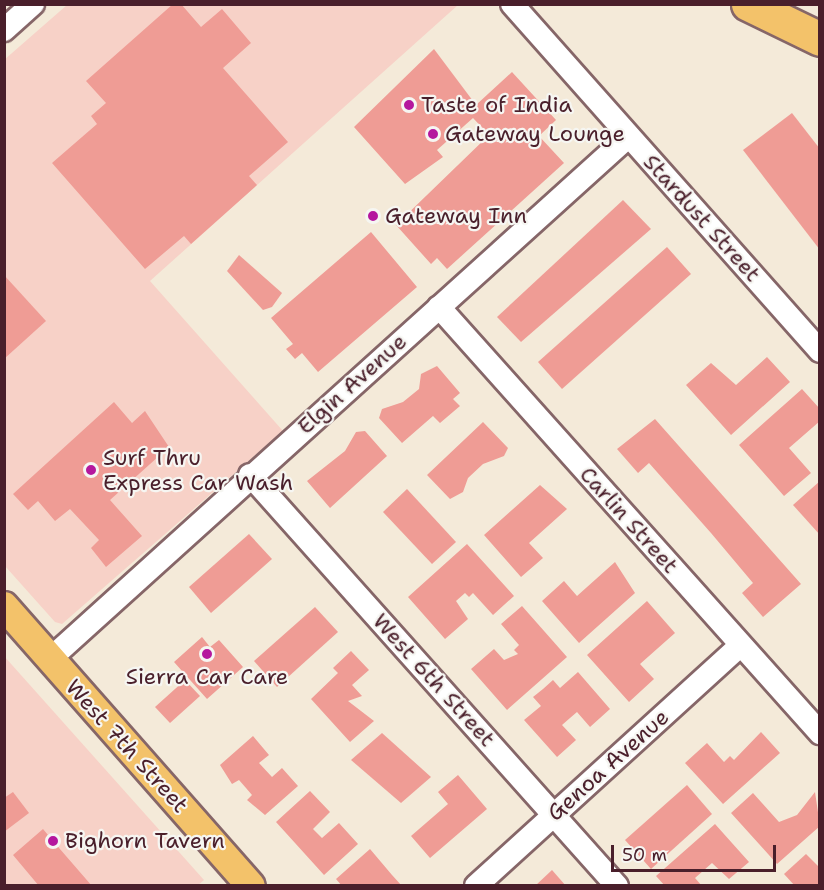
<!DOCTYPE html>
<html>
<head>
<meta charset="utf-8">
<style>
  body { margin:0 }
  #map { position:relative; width:824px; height:890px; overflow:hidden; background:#f4ead9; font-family:"Shantell Sans",sans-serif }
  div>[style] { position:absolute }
  .built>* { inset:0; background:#f7d1c7 }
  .building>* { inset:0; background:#ef9c95 }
  .roads { filter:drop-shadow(2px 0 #866668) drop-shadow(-2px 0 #866668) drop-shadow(0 2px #866668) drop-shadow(0 -2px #866668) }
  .minor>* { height:22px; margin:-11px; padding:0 11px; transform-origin:11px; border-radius:11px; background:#fff }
  .major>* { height:28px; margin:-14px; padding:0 14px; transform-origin:14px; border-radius:14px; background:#f3c26a }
  .highway>* { height:33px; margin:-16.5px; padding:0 16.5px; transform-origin:16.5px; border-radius:16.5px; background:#f3c26a }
  .dots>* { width:16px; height:16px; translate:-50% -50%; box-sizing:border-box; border:3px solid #f6f6f2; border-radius:50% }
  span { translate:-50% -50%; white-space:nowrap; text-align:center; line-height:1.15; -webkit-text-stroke:4.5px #f6f6f2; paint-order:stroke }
  .poi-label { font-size:22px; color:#4a1f2b }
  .left { translate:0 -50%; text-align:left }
  .street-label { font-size:22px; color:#4a1f2b }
  .frame { position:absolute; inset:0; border:6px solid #4a1f2b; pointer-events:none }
  .scale { position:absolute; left:611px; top:845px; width:165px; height:27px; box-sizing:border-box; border:3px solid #4a1f2b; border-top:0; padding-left:8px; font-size:18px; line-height:21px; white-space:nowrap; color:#4a1f2b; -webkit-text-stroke:4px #f6f6f2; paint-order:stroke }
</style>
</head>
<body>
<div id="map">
  <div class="built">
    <div style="clip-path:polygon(67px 5px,458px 5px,150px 281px,283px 431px,62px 624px,55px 622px,5px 566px,4px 60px)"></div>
    <div style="clip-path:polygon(4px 656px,204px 880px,197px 886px,5px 885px)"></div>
  </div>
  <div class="building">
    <div style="clip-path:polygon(173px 4px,181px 4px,201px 27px,222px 9px,251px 43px,223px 68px,288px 142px,249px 176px,257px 185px,191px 244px,184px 236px,145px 269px,52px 163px,97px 124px,91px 116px,106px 103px,86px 81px)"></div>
    <div style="clip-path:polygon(434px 49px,476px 105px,512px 72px,556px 120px,539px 136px,564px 163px,447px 269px,437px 258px,431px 264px,396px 225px,489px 135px,473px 118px,437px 150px,443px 157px,405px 184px,354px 127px)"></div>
    <div style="clip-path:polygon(792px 113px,820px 149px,820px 250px,743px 150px)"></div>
    <div style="clip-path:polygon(623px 200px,651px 229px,521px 342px,497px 317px)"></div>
    <div style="clip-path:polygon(371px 232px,417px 287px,318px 372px,302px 353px,295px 359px,286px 349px,293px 344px,271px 318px)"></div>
    <div style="clip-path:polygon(667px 247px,691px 274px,562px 389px,538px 362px)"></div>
    <div style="clip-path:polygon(239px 255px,282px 293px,272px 307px,263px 310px,227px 271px)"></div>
    <div style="clip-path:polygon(4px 275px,46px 321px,4px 359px)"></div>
    <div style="clip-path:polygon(767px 357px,790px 382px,731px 435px,686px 385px,711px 363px,736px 385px)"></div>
    <div style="clip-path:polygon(437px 366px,460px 393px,453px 399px,460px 406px,440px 423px,433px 416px,402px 443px,379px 418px,382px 409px,403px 402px,419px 389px,421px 374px)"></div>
    <div style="clip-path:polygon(802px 389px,820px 409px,820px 421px,789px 448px,811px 473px,784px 496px,739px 445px)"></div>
    <div style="clip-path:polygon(114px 402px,132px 423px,145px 411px,169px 447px,110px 500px,142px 536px,106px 567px,91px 548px,99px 540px,70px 509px,55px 521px,38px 501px,28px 510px,13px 494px)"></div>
    <div style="clip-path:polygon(655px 419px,801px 584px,763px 617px,742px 593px,753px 583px,711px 533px,649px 463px,638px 473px,617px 449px)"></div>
    <div style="clip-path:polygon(483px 422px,508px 448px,504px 456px,483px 464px,468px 478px,463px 492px,450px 499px,427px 475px)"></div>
    <div style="clip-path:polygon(365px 431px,387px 456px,330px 508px,307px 481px,345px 451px,356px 432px)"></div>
    <div style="clip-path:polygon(820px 481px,820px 535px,793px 505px)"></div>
    <div style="clip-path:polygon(540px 485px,567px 509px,529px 543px,543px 558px,521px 577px,484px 535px)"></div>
    <div style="clip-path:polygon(407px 489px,456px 542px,432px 564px,383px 512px)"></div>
    <div style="clip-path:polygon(249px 534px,272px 559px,211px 613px,189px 587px)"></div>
    <div style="clip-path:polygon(467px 544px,514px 596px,493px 615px,473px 593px,469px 597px,465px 593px,456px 601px,468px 619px,445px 639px,408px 597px)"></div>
    <div style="clip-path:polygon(615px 562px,635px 593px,579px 643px,542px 601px,564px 581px,577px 596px)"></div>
    <div style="clip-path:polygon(647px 601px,675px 633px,640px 664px,654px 679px,629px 702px,587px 655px)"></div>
    <div style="clip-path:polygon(522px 606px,567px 657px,507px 710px,471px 669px,494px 649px,504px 660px,518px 654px,514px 650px,519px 645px,501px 624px)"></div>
    <div style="clip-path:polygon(315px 607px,338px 632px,277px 687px,254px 661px)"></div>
    <div style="clip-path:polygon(202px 637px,210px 647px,219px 640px,243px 667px,207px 699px,174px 662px)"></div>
    <div style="clip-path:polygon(351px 651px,369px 670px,352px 685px,362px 696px,348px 701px,374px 721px,350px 742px,311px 699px,338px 673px,333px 668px)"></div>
    <div style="clip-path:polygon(578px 672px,610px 709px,590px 727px,577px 712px,570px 718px,562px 725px,576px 740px,557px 757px,524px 720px,541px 706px,533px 697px,543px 689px,553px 680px,560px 688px)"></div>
    <div style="clip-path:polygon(185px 680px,200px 696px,170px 723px,155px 707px)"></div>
    <div style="clip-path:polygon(761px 732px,780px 753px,723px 804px,685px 763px,707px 743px,724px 762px,730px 756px,734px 760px)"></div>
    <div style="clip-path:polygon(382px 733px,431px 777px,401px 803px,351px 760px)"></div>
    <div style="clip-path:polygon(253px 736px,269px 755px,259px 763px,272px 777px,282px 768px,298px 786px,265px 815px,247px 800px,252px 795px,246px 788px,239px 780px,232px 784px,220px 765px)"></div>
    <div style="clip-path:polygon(458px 775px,487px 809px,430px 858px,411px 836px,448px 804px,438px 792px)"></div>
    <div style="clip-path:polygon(687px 785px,712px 814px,651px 869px,625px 840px)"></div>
    <div style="clip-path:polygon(310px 791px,330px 812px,313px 829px,322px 838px,339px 823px,358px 844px,324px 875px,276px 822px)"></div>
    <div style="clip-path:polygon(13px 792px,29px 813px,4px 832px,4px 798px)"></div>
    <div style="clip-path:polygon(815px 792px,820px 826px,777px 864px,731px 813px,753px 793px,779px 822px,797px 815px)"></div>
    <div style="clip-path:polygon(715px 824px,749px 862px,729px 879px,712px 863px,695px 878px,702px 886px,665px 886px,656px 876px)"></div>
    <div style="clip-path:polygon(43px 829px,53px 841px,92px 886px,39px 886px,13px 855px)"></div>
    <div style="clip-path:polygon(370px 849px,392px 875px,402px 886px,342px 886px,336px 879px)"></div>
    <div style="clip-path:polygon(806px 854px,820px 868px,820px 886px,795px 886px,784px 874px)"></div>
    <div style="clip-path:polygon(552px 870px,566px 886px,535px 886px)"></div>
  </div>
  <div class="roads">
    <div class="minor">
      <div style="left:512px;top:4px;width:464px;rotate:48.4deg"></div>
      <div style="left:4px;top:30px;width:39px;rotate:-42deg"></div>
      <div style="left:439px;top:307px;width:572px;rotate:48.19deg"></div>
      <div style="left:250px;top:475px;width:551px;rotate:48.24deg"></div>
      <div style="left:50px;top:659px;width:780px;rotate:-42.09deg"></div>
      <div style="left:476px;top:886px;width:358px;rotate:-42.3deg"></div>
    </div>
    <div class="major">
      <div style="left:4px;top:606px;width:373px;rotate:48.6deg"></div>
    </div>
    <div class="highway">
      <div style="left:748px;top:4px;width:80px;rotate:25.9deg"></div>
    </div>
  </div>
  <div class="dots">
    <div style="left:409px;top:105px;background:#b5179e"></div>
    <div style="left:433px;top:134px;background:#b5179e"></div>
    <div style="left:373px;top:216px;background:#b5179e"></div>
    <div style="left:91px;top:470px;background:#b5179e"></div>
    <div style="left:207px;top:654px;background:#b5179e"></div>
    <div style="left:53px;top:841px;background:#b5179e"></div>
  </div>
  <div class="poi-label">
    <span class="left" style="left:421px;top:105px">Taste of India</span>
    <span class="left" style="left:445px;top:134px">Gateway Lounge</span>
    <span class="left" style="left:385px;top:216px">Gateway Inn</span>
    <span class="left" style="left:103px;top:470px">Surf Thru<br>Express Car Wash</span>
    <span style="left:207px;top:677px">Sierra Car Care</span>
    <span class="left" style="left:65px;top:841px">Bighorn Tavern</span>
  </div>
  <div class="street-label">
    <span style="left:702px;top:218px;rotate:48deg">Stardust Street</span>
    <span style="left:352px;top:384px;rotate:-42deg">Elgin Avenue</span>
    <span style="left:629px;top:520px;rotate:48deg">Carlin Street</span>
    <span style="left:434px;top:680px;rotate:48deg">West 6th Street</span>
    <span style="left:127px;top:746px;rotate:48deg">West 7th Street</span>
    <span style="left:608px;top:765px;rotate:-42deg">Genoa Avenue</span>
  </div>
  <div class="frame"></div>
  <div class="scale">50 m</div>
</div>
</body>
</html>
